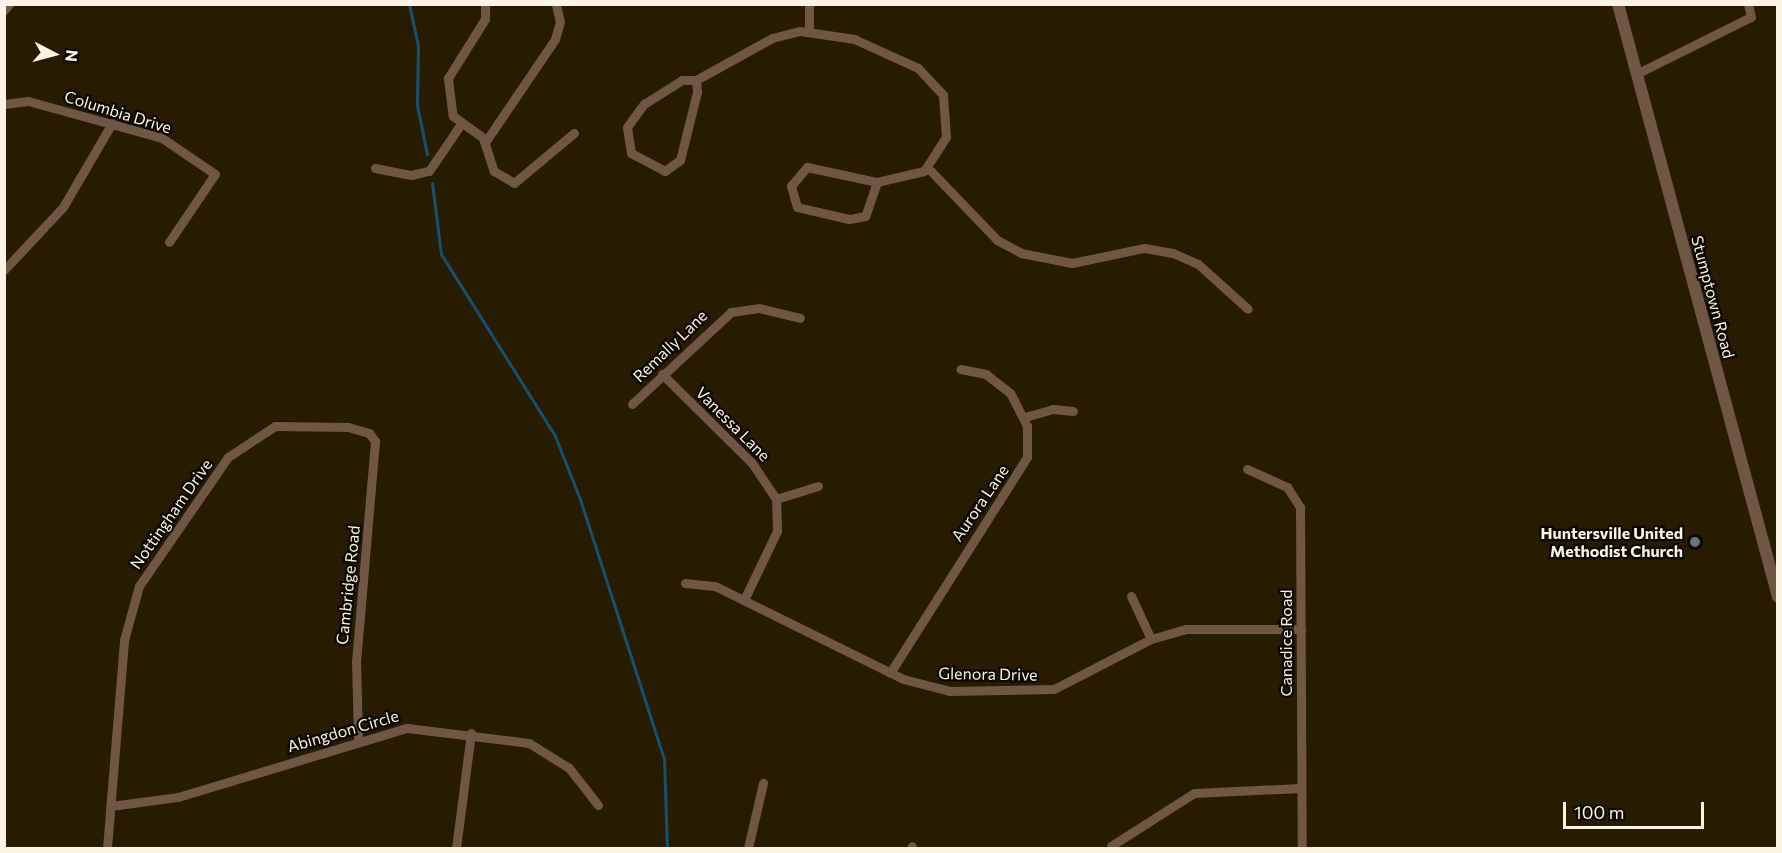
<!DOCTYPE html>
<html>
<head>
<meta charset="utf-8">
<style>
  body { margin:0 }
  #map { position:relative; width:1782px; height:853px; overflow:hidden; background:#271b01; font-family:Commissioner,sans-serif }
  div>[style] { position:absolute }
  .stream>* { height:3px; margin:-1.5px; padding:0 1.5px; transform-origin:1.5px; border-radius:1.5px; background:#174f70 }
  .minor>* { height:9px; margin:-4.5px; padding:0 4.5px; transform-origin:4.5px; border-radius:4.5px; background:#705644 }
  .tertiary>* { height:12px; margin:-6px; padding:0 6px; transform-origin:6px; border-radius:6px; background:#705644 }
  .dots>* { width:16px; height:16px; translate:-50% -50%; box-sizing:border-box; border:3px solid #0b0701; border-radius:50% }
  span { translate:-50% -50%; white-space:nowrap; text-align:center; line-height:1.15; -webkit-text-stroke:4.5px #0b0701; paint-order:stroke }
  .street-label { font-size:16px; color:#fcf4e4 }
  .poi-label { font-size:16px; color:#fcf4e4; font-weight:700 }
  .right { translate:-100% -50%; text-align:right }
  .frame { position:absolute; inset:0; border:6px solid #fcf4e4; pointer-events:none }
  .north { position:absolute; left:24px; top:24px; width:60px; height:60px; -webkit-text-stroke:4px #0b0701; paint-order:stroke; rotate:96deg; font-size:16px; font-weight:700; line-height:24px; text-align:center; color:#fcf4e4 }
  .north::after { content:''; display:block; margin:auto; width:21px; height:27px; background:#fcf4e4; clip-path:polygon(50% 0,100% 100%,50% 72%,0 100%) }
  .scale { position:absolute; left:1563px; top:802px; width:141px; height:27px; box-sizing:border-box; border:3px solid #fcf4e4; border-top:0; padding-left:8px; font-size:18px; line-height:21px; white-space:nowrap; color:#fcf4e4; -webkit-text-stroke:4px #0b0701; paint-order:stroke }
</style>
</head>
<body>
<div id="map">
  <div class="stream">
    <div style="left:409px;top:4px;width:43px;rotate:77.9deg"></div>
    <div style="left:418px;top:46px;width:59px;rotate:91deg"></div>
    <div style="left:417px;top:105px;width:50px;rotate:78.5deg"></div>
    <div style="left:432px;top:183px;width:72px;rotate:82.8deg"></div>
    <div style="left:441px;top:254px;width:215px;rotate:57.9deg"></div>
    <div style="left:555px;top:436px;width:68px;rotate:68.4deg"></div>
    <div style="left:580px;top:499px;width:273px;rotate:72.1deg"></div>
    <div style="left:664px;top:759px;width:89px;rotate:88.1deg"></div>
  </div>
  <div class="minor">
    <div style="left:485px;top:4px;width:15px;rotate:90deg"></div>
    <div style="left:485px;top:19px;width:70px;rotate:122.1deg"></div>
    <div style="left:448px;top:78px;width:38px;rotate:83deg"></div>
    <div style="left:453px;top:116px;width:37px;rotate:36deg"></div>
    <div style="left:483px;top:138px;width:35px;rotate:72deg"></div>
    <div style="left:494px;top:171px;width:23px;rotate:31deg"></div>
    <div style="left:514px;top:183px;width:78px;rotate:-39.8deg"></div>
    <div style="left:4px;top:10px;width:8px;rotate:-50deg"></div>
    <div style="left:809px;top:31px;width:27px;rotate:-90deg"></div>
    <div style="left:1636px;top:74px;width:128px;rotate:-26.4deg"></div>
    <div style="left:1751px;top:17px;width:13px;rotate:-103deg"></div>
    <div style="left:682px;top:80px;width:14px"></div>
    <div style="left:696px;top:80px;width:12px;rotate:85deg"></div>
    <div style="left:697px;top:92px;width:70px;rotate:104deg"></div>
    <div style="left:680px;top:160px;width:19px;rotate:144deg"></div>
    <div style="left:665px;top:171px;width:38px;rotate:-152deg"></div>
    <div style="left:631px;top:153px;width:26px;rotate:-99deg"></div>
    <div style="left:627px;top:127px;width:29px;rotate:-54deg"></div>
    <div style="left:644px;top:104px;width:45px;rotate:-32.3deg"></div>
    <div style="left:696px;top:80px;width:87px;rotate:-28.9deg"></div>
    <div style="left:772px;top:38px;width:29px;rotate:-14deg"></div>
    <div style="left:800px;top:31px;width:55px;rotate:8.4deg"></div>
    <div style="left:854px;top:39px;width:70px;rotate:24.4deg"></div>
    <div style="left:918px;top:68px;width:37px;rotate:47deg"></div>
    <div style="left:943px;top:95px;width:42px;rotate:85.9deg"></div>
    <div style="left:946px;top:137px;width:40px;rotate:122.9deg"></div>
    <div style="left:924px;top:171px;width:48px;rotate:166.8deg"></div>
    <div style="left:4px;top:104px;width:24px;rotate:-7deg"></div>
    <div style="left:28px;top:101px;width:139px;rotate:15.4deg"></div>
    <div style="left:162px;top:138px;width:64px;rotate:34.2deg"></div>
    <div style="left:215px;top:174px;width:82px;rotate:124.1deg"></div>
    <div style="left:486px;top:141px;width:123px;rotate:-55.9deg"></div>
    <div style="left:555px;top:39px;width:18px;rotate:-74deg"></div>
    <div style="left:560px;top:22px;width:18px;rotate:-103deg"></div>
    <div style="left:807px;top:167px;width:72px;rotate:12.1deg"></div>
    <div style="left:877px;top:182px;width:36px;rotate:109deg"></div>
    <div style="left:865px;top:216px;width:16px;rotate:169deg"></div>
    <div style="left:849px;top:219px;width:53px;rotate:-167deg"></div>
    <div style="left:797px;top:207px;width:22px;rotate:-106deg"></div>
    <div style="left:791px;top:186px;width:25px;rotate:-50deg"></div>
    <div style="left:375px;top:168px;width:37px;rotate:11deg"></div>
    <div style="left:411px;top:175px;width:18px;rotate:-13deg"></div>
    <div style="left:429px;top:171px;width:57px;rotate:-55.8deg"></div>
    <div style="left:928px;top:168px;width:100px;rotate:46.2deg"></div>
    <div style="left:997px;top:240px;width:27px;rotate:28deg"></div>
    <div style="left:1021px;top:253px;width:52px;rotate:11.1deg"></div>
    <div style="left:1072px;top:263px;width:74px;rotate:-11.8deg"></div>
    <div style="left:1144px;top:248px;width:29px;rotate:10deg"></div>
    <div style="left:1173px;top:253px;width:27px;rotate:24deg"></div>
    <div style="left:1198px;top:264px;width:67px;rotate:42deg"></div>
    <div style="left:4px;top:270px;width:86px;rotate:-46.9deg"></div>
    <div style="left:63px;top:207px;width:97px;rotate:-59.7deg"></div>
    <div style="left:662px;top:374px;width:127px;rotate:44.7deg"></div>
    <div style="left:752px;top:463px;width:43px;rotate:56.3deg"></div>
    <div style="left:776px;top:499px;width:32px;rotate:88deg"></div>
    <div style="left:777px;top:531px;width:76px;rotate:115.6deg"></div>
    <div style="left:632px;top:404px;width:135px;rotate:-42.9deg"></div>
    <div style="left:731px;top:312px;width:28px;rotate:-8deg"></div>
    <div style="left:759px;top:308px;width:42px;rotate:13.7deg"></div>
    <div style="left:1025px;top:417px;width:29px;rotate:-16deg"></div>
    <div style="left:1053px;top:409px;width:20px;rotate:6deg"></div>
    <div style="left:1247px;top:469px;width:44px;rotate:24.2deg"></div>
    <div style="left:1287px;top:487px;width:24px;rotate:57deg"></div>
    <div style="left:1300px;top:507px;width:341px;rotate:89.7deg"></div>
    <div style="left:776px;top:499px;width:44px;rotate:-17.2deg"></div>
    <div style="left:685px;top:583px;width:30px;rotate:6deg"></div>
    <div style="left:715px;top:586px;width:210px;rotate:26.3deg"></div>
    <div style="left:903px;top:679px;width:49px;rotate:14.3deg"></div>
    <div style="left:950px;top:691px;width:104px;rotate:-1.1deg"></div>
    <div style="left:1054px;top:689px;width:109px;rotate:-27.3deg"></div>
    <div style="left:1151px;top:639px;width:36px;rotate:-16deg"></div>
    <div style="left:1186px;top:629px;width:115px"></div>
    <div style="left:1131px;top:596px;width:47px;rotate:65.1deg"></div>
    <div style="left:890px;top:673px;width:256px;rotate:-57.6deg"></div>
    <div style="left:1027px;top:457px;width:31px;rotate:-90deg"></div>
    <div style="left:1027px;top:426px;width:37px;rotate:-117deg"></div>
    <div style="left:1010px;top:393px;width:31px;rotate:-142deg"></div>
    <div style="left:986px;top:374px;width:26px;rotate:-169deg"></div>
    <div style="left:111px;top:806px;width:68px;rotate:-7.7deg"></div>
    <div style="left:178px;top:797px;width:239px;rotate:-16.8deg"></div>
    <div style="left:407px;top:728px;width:123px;rotate:7deg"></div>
    <div style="left:529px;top:743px;width:47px;rotate:32deg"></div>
    <div style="left:569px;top:768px;width:47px;rotate:51.9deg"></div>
    <div style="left:1111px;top:846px;width:98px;rotate:-32.6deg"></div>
    <div style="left:1194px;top:793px;width:107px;rotate:-2.7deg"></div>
    <div style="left:107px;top:848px;width:209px;rotate:-85.3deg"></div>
    <div style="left:124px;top:640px;width:56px;rotate:-74.5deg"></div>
    <div style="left:139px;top:586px;width:157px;rotate:-55.4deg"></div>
    <div style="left:228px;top:457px;width:56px;rotate:-33.4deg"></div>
    <div style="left:275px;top:426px;width:73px;rotate:0.8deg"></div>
    <div style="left:348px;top:427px;width:22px;rotate:16deg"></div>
    <div style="left:369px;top:433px;width:10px;rotate:53deg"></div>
    <div style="left:375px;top:441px;width:221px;rotate:94.9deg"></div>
    <div style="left:356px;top:661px;width:78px;rotate:88.5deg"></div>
    <div style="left:456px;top:848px;width:116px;rotate:-82.6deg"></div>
    <div style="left:748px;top:848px;width:67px;rotate:-77deg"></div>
    <div style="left:911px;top:848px;width:2px;rotate:-63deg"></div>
  </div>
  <div class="tertiary">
    <div style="left:1618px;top:4px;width:614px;rotate:74.9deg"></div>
  </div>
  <div class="dots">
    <div style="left:1695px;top:542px;background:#6b7280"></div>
  </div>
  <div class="street-label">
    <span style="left:118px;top:112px;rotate:17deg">Columbia Drive</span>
    <span style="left:1713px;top:297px;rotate:75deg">Stumptown Road</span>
    <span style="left:670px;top:346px;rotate:-44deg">Remally Lane</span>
    <span style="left:733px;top:424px;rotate:45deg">Vanessa Lane</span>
    <span style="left:980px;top:503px;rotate:-56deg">Aurora Lane</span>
    <span style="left:171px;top:514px;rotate:-55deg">Nottingham Drive</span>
    <span style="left:348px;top:585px;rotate:-84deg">Cambridge Road</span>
    <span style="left:1286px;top:643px;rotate:-90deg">Canadice Road</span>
    <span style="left:988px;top:674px;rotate:1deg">Glenora Drive</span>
    <span style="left:343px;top:731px;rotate:-16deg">Abingdon Circle</span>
  </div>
  <div class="poi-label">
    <span class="right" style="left:1683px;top:542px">Huntersville United<br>Methodist Church</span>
  </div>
  <div class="frame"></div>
  <div class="north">N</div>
  <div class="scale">100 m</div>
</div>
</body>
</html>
